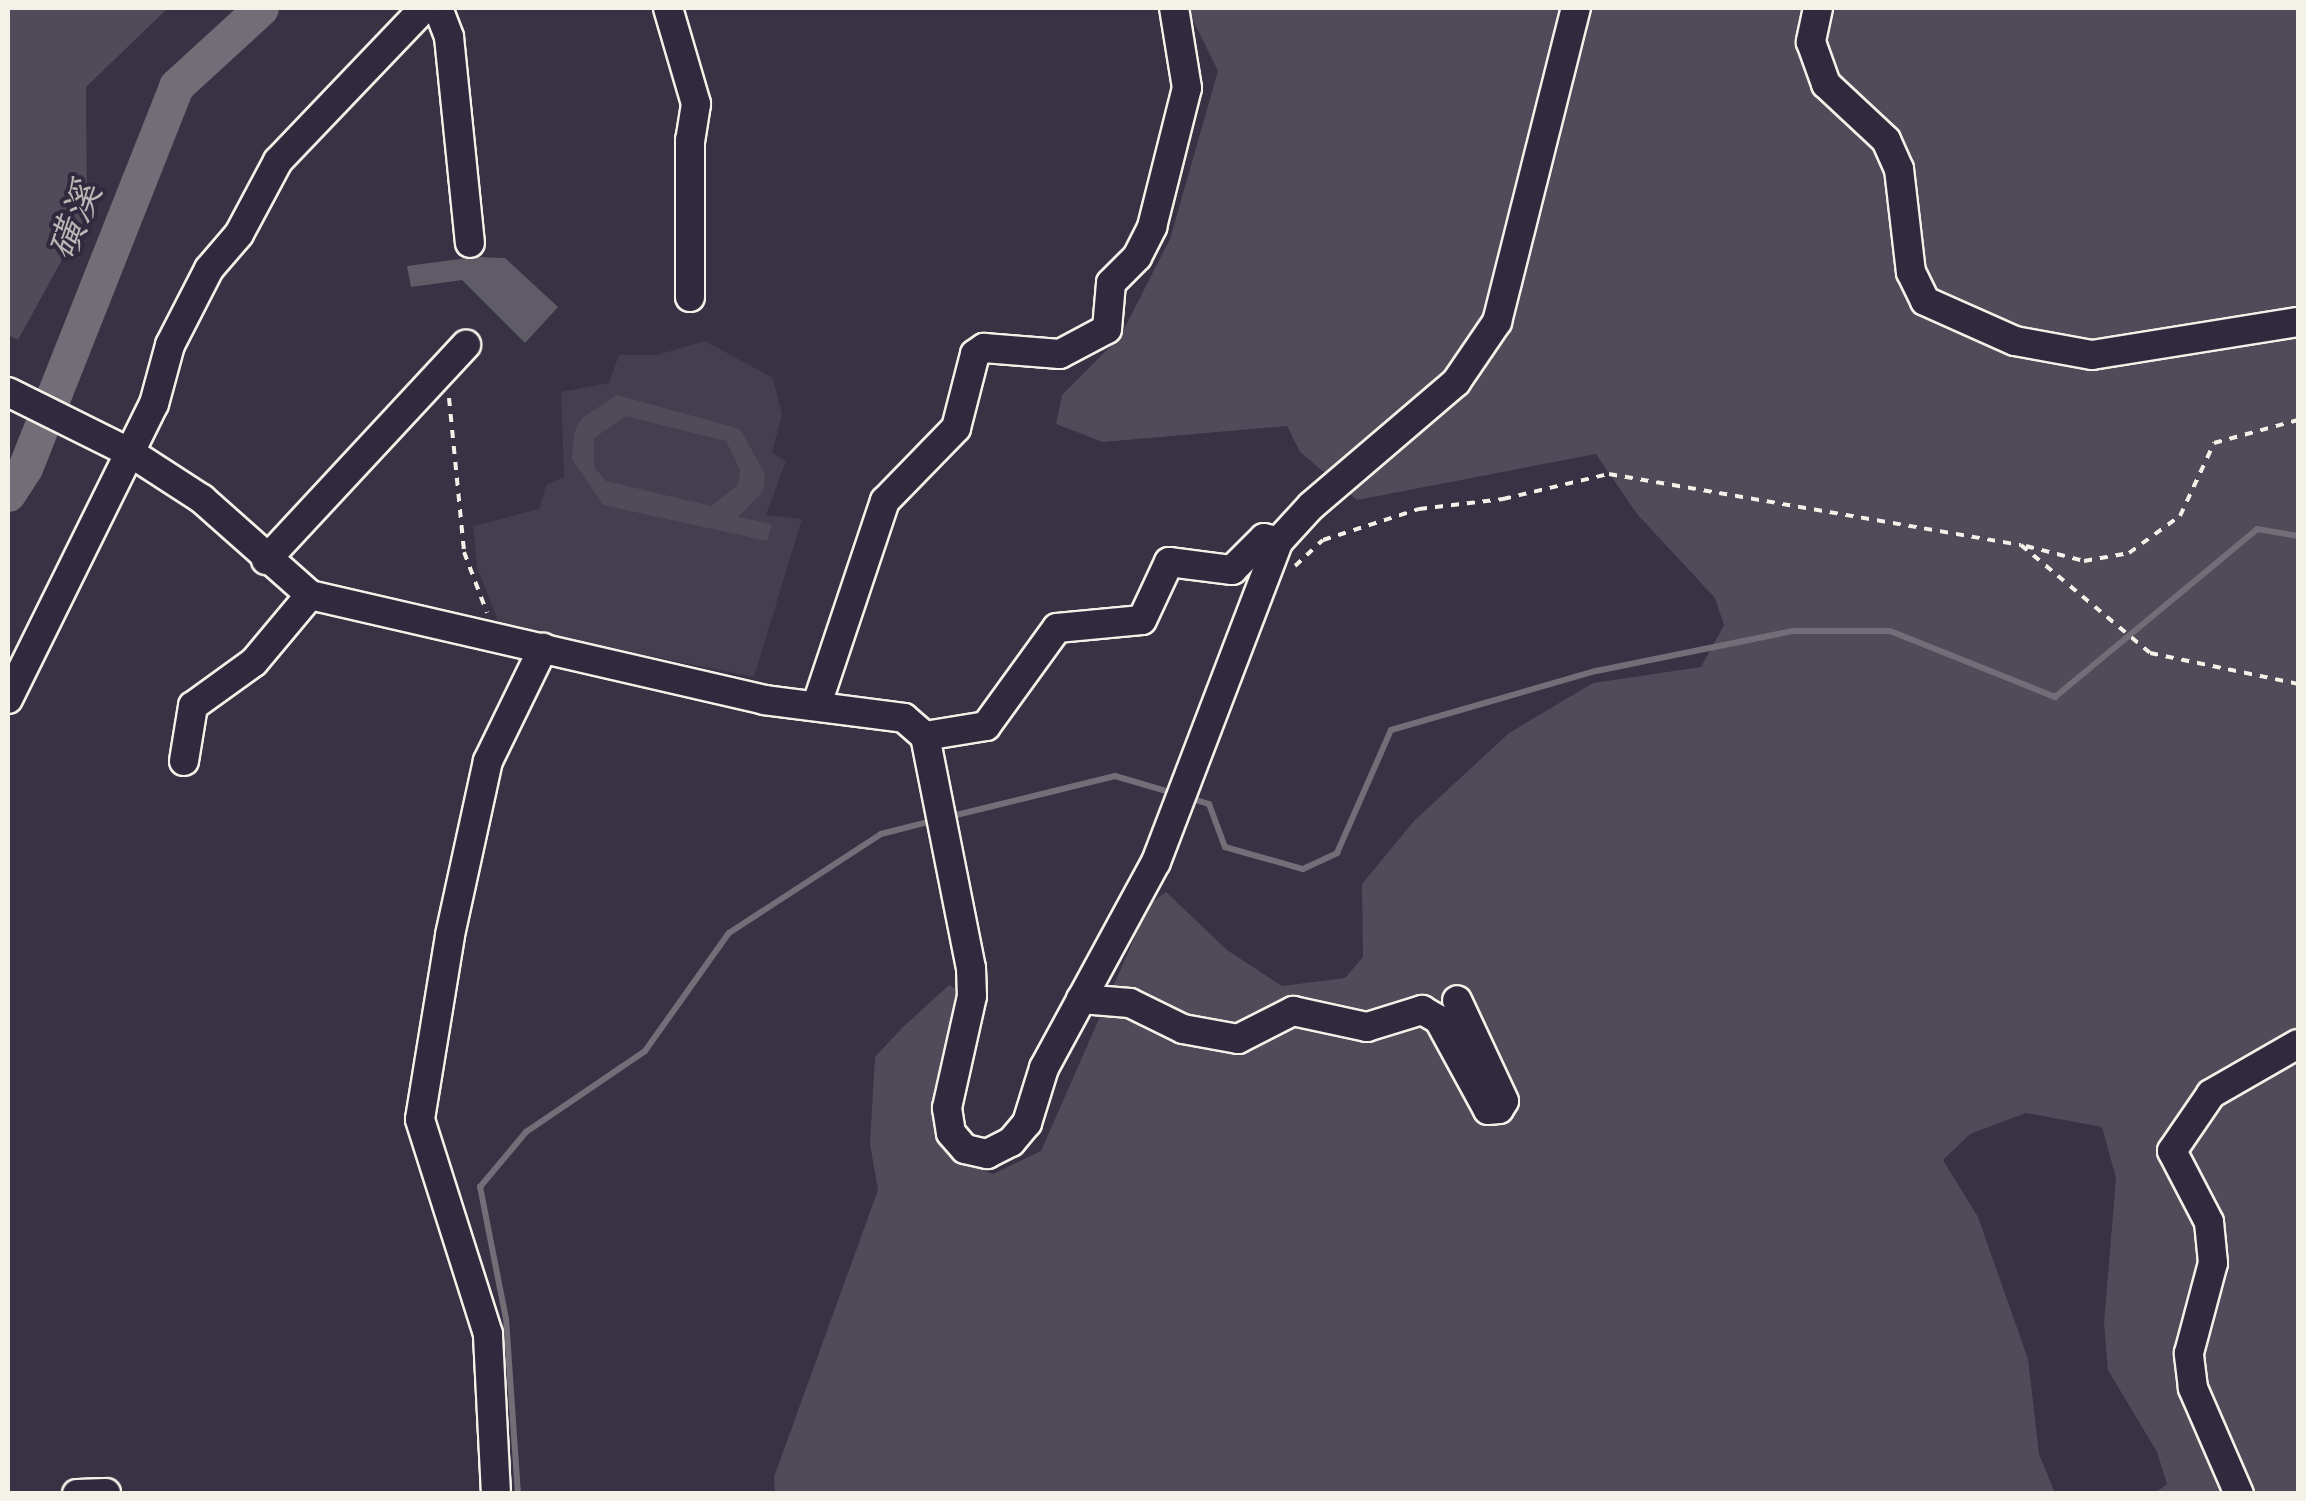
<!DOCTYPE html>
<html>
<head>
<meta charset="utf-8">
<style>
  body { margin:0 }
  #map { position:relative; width:2306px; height:1501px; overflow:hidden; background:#373244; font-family:"Architects Daughter","LXGW WenKai TC",sans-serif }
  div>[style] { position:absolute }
  .built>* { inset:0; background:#433f4e }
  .green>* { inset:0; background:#504b59 }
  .stream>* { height:6px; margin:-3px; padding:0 3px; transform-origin:3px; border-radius:3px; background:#726e77 }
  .river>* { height:35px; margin:-17.5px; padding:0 17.5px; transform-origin:17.5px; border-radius:17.5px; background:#726e77 }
  .building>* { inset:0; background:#5f5c67 }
  .path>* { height:4px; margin-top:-2px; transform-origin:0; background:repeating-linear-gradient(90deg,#f4f1e8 0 8px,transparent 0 16px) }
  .roads { filter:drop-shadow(2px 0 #f4f1e8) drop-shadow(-2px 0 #f4f1e8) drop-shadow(0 2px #f4f1e8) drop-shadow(0 -2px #f4f1e8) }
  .minor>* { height:28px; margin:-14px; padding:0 14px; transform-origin:14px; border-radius:14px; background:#2f2a3d }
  span { translate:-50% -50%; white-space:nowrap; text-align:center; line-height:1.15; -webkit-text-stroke:8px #2f2a3d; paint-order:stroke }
  .water-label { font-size:40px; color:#bab6b5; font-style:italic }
  .frame { position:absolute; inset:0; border:10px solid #f4f1e8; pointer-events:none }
</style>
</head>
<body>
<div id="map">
  <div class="built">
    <div style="clip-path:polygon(705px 341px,773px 378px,782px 415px,772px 453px,786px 461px,766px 515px,802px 519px,754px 677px,500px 626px,477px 567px,473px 526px,539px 509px,546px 485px,564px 477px,561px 392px,609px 383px,619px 355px,657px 355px)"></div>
  </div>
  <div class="green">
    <div style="clip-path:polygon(8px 8px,168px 8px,86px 87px,87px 214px,18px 340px,8px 335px)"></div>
    <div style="clip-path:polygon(1187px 8px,2297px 8px,2298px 1493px,2155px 1493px,2167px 1484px,2157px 1452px,2108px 1370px,2104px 1323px,2116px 1178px,2102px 1127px,2026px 1113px,1970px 1134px,1943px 1160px,1978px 1217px,2028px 1359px,2039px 1454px,2055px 1493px,775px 1494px,774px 1477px,878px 1190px,870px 1144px,875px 1057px,902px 1028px,949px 985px,961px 992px,940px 1137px,955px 1160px,993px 1174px,1041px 1151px,1149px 905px,1166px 892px,1227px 950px,1282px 986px,1345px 978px,1363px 957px,1362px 884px,1414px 821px,1509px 733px,1593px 683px,1701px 667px,1724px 625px,1715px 598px,1637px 514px,1596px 454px,1357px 500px,1300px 452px,1287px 426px,1103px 442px,1056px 424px,1062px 395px,1120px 337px,1170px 239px,1218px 71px)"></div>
    <div style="clip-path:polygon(evenodd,617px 395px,740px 429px,765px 474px,763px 491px,738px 517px,772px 524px,767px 541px,603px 505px,572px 459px,574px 433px,582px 418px,617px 395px,626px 416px,726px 441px,740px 470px,738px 485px,711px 506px,606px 481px,594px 467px,594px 438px,626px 416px)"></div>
  </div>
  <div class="stream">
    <div style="left:1189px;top:798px;width:21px;rotate:17deg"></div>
    <div style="left:1209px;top:804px;width:46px;rotate:69.6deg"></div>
    <div style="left:1225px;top:847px;width:81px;rotate:15.8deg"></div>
    <div style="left:1303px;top:869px;width:38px;rotate:-25deg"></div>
    <div style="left:1337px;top:853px;width:134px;rotate:-66.3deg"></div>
    <div style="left:1391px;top:730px;width:213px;rotate:-16.1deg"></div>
    <div style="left:1596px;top:671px;width:201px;rotate:-11.5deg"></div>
    <div style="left:1793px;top:631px;width:97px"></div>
    <div style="left:1890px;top:631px;width:178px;rotate:21.8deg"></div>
    <div style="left:2055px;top:697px;width:263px;rotate:-39.7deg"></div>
    <div style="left:2257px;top:529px;width:42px;rotate:9.7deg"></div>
    <div style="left:948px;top:817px;width:172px;rotate:-13.8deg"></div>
    <div style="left:1115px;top:776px;width:60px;rotate:16.3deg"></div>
    <div style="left:518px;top:1494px;width:175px;rotate:-93.9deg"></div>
    <div style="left:506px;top:1319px;width:135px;rotate:-101.1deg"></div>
    <div style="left:480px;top:1187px;width:72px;rotate:-50.1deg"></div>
    <div style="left:526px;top:1132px;width:144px;rotate:-34.2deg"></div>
    <div style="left:645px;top:1051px;width:145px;rotate:-54.6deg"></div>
    <div style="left:729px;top:933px;width:181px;rotate:-33.1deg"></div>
    <div style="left:881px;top:834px;width:57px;rotate:-14.3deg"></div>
  </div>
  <div class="river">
    <div style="left:8px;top:494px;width:31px;rotate:-57deg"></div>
    <div style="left:25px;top:468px;width:411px;rotate:-68.4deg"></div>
    <div style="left:176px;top:86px;width:115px;rotate:-42.5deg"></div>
  </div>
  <div class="building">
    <div style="clip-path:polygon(475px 257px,505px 258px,558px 307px,525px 343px,462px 280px,411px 287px,407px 266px)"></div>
  </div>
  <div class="path">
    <div style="left:449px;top:398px;width:155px;rotate:84.4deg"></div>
    <div style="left:464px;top:552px;width:65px;rotate:69.3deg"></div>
    <div style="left:2026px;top:546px;width:60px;rotate:14.5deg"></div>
    <div style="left:2084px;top:561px;width:46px;rotate:-10.1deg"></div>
    <div style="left:2129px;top:553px;width:63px;rotate:-36deg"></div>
    <div style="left:2180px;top:516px;width:81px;rotate:-65deg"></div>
    <div style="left:2214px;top:443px;width:87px;rotate:-15.3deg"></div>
    <div style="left:1295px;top:566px;width:38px;rotate:-43deg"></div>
    <div style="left:1323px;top:540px;width:101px;rotate:-17.9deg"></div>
    <div style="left:1419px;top:509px;width:85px;rotate:-6.8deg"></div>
    <div style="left:1503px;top:499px;width:109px;rotate:-13.3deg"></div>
    <div style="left:1609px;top:474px;width:418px;rotate:9.8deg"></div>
    <div style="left:2021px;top:545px;width:168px;rotate:39.9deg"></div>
    <div style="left:2150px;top:653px;width:151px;rotate:11.8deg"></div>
  </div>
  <div class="roads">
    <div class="minor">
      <div style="left:438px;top:8px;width:31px;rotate:69deg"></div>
      <div style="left:449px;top:37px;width:207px;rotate:84.2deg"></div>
      <div style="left:668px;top:8px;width:100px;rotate:73.7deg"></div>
      <div style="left:696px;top:104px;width:36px;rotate:99deg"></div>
      <div style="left:690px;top:140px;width:157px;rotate:90deg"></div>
      <div style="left:1818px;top:8px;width:35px;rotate:102deg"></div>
      <div style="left:1811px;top:42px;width:45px;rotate:70.3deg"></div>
      <div style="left:1826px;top:84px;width:82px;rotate:43deg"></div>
      <div style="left:1886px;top:140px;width:32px;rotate:66deg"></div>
      <div style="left:1899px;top:169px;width:104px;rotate:83.4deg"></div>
      <div style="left:1911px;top:272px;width:32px;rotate:64deg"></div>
      <div style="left:1925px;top:301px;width:98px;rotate:24deg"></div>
      <div style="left:2015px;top:341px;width:78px;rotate:10.3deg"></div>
      <div style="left:2092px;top:355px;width:209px;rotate:-9.1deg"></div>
      <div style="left:8px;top:392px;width:137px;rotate:26.4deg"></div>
      <div style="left:131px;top:453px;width:85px;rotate:32.9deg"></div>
      <div style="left:202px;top:499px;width:144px;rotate:41.6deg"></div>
      <div style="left:310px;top:595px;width:466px;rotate:13deg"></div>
      <div style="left:764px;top:700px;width:141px;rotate:7.3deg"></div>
      <div style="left:904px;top:718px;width:28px;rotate:41deg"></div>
      <div style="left:925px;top:736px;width:237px;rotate:78.8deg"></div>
      <div style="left:971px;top:968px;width:28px;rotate:88deg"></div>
      <div style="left:972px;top:996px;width:115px;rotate:102.6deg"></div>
      <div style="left:947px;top:1108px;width:25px;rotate:81deg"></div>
      <div style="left:951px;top:1133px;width:21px;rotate:49deg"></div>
      <div style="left:965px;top:1149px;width:23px;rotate:13deg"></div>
      <div style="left:987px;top:1154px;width:27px;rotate:-27deg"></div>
      <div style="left:1011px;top:1142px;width:25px;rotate:-50deg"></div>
      <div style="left:1027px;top:1123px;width:58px;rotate:-72.8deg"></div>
      <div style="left:1044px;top:1068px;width:234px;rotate:-61.5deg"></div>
      <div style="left:1156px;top:862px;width:342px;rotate:-69.1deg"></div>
      <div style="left:1278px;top:542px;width:49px;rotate:-47.5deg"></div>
      <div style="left:1311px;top:506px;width:191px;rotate:-40.5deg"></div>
      <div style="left:1456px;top:382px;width:73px;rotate:-55.7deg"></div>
      <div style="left:1497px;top:322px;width:324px;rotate:-75.9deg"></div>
      <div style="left:266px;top:560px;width:294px;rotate:-47.1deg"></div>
      <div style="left:8px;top:699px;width:329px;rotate:-63.7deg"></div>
      <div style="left:154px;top:404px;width:61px;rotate:-74.8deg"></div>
      <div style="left:170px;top:345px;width:85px;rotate:-62.8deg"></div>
      <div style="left:209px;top:269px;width:46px;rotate:-49.4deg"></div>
      <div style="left:239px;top:234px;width:83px;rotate:-61.9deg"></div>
      <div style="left:278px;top:161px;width:211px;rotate:-46.3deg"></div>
      <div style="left:817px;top:704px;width:214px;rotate:-71.5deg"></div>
      <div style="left:885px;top:501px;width:102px;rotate:-45.8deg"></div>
      <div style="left:956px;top:428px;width:76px;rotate:-75.6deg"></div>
      <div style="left:975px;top:354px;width:11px;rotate:-34deg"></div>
      <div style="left:984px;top:348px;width:76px;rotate:4.5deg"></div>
      <div style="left:1060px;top:354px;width:53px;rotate:-28deg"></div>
      <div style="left:1107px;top:329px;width:46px;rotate:-85deg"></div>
      <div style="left:1111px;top:283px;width:37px;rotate:-45deg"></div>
      <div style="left:1137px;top:257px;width:34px;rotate:-63deg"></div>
      <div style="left:1152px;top:227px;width:143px;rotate:-75.9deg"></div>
      <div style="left:1187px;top:88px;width:81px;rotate:-99.2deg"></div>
      <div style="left:925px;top:736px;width:62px;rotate:-9.3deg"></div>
      <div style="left:986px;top:726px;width:121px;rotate:-54.1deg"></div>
      <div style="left:1057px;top:628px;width:85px;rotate:-5.4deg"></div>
      <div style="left:1142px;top:620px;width:64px;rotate:-65deg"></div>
      <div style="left:1169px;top:562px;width:64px;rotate:7.2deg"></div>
      <div style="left:1232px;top:570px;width:45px;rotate:-45deg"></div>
      <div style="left:1264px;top:538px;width:12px;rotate:14deg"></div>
      <div style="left:184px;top:761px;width:56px;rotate:-80.7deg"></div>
      <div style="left:193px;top:706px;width:75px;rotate:-35.8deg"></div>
      <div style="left:254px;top:662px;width:87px;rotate:-50.1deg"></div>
      <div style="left:1081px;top:999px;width:49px;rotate:4.7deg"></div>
      <div style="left:1130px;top:1003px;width:59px;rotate:26.1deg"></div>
      <div style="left:1183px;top:1029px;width:56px;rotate:10.3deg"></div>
      <div style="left:1238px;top:1039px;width:62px;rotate:-27deg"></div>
      <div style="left:1293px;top:1011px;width:76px;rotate:12.2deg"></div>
      <div style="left:1367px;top:1027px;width:58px;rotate:-17.2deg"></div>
      <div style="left:1422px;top:1010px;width:20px;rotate:30deg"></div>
      <div style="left:1439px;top:1020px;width:102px;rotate:61.4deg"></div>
      <div style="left:1488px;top:1110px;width:11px;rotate:-5deg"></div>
      <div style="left:1499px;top:1109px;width:9px;rotate:-58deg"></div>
      <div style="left:1504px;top:1101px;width:111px;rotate:-115deg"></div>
      <div style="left:77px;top:1494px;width:29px;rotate:-2deg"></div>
      <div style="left:496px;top:1494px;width:160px;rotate:-92.9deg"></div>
      <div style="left:488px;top:1334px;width:225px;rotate:-107.6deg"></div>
      <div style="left:420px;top:1119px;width:186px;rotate:-80.7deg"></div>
      <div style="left:450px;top:935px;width:178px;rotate:-77.7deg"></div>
      <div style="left:488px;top:761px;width:126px;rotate:-64deg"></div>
      <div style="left:2239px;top:1494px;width:116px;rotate:-113.5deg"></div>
      <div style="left:2193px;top:1388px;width:35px;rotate:-97deg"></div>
      <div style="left:2189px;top:1353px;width:93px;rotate:-75.1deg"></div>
      <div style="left:2213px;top:1263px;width:41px;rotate:-95.6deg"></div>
      <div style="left:2209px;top:1222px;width:80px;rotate:-117.5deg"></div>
      <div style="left:2172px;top:1151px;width:69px;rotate:-55.6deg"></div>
      <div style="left:2211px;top:1094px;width:100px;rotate:-29.9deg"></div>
    </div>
  </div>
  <div class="water-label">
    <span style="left:76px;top:222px;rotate:-68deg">磺溪</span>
  </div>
  <div class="frame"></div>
</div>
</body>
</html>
